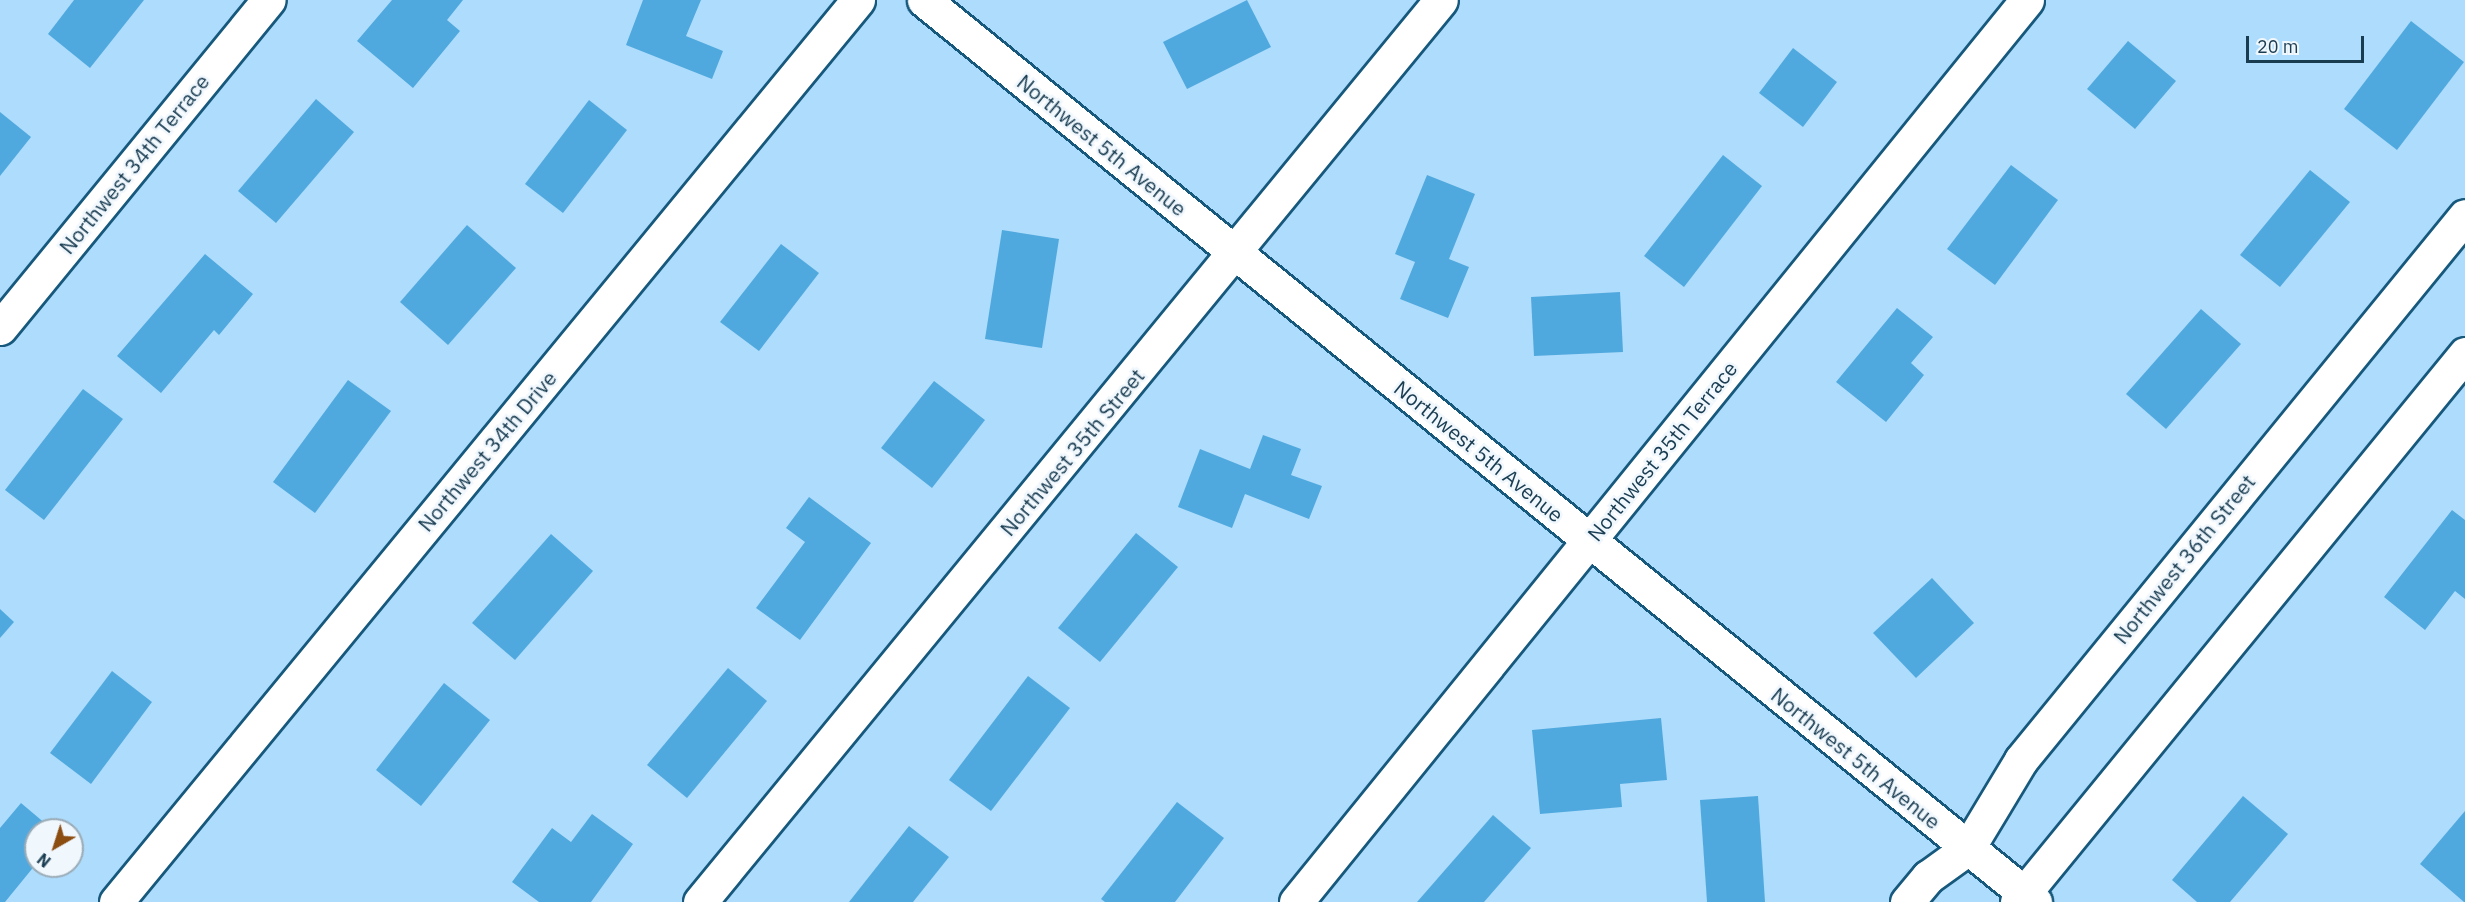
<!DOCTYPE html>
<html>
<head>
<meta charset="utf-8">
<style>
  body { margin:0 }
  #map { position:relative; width:2465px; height:902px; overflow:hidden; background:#aedcfc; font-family:"IBM Plex Sans",sans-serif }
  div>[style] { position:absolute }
  .building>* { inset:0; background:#50a9de }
  .roads { filter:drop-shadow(2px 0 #17597d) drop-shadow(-2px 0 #17597d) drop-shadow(0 2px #17597d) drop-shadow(0 -2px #17597d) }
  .minor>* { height:33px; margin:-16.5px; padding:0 16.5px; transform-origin:16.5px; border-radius:16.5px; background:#fff }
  span { translate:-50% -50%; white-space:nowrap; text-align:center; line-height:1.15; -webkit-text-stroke:5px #f0f7fd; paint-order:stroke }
  .street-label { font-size:21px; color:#193c51 }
  .north { position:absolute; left:24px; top:818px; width:60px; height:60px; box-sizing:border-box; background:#f0f7fd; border:2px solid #9aacb8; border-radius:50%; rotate:219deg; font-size:16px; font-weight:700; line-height:24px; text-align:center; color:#193c51 }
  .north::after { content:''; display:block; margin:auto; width:21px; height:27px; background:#8c4d11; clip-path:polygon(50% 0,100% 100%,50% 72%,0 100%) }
  .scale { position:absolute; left:2246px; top:36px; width:118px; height:27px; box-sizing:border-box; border:3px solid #193c51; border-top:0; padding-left:8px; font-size:18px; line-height:21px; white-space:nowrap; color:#193c51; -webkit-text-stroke:4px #f0f7fd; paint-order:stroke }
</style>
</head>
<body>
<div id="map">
  <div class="building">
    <div style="clip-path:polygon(74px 0,144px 0,90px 68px,48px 34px)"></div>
    <div style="clip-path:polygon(392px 0,463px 0,447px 20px,460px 31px,413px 88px,357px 41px)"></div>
    <div style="clip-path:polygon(643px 0,701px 0,686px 36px,723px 51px,712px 79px,626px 45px)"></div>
    <div style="clip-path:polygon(1247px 0,1271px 47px,1187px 89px,1163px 42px)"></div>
    <div style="clip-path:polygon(2411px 21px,2464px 62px,2397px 150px,2344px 109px)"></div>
    <div style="clip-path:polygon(2128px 41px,2176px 81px,2135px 129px,2087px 89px)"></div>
    <div style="clip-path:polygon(1793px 48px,1837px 82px,1803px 127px,1759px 93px)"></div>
    <div style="clip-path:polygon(316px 99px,354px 132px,276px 223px,238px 191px)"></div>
    <div style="clip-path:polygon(589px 100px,627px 130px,563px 213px,525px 184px)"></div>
    <div style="clip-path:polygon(0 112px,31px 137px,0 176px)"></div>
    <div style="clip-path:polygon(1723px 155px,1762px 186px,1684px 287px,1644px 256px)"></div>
    <div style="clip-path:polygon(2011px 165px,2058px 200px,1995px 285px,1947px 249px)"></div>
    <div style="clip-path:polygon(2310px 170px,2350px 202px,2280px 287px,2240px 255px)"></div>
    <div style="clip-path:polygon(1427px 175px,1475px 194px,1449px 259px,1469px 267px,1448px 318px,1400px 299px,1415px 262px,1395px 254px)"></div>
    <div style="clip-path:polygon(467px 225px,516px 268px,448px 345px,400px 302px)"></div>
    <div style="clip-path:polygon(1002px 230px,1059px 239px,1042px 348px,985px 339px)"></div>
    <div style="clip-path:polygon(781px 244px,819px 273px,759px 351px,720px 322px)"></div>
    <div style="clip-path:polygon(205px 254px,253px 294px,219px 335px,214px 330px,161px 393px,117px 356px)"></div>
    <div style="clip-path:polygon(1620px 292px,1623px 352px,1534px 356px,1531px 297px)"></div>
    <div style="clip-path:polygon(1897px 308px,1933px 337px,1911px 363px,1924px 375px,1886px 422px,1836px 382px)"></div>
    <div style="clip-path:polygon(2201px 309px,2241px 344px,2166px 429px,2126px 394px)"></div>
    <div style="clip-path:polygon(348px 380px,391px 411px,315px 513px,273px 482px)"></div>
    <div style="clip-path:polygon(934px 381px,985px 420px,932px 488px,881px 448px)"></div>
    <div style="clip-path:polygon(83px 389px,123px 419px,44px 520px,5px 490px)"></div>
    <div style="clip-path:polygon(1263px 435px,1301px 449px,1291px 475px,1322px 486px,1309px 519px,1245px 494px,1232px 528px,1178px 507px,1200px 449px,1250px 469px)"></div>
    <div style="clip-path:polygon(809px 497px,871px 543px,800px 640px,756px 608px,805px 542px,786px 528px)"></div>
    <div style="clip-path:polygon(2452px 510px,2465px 520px,2465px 599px,2455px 591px,2425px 630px,2384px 597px)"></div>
    <div style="clip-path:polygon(1136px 533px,1178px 567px,1100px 662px,1058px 628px)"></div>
    <div style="clip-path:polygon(551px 534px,593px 571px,515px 660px,472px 623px)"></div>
    <div style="clip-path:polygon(1932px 578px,1974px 623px,1916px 678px,1873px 633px)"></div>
    <div style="clip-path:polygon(0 609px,14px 622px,0 638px)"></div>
    <div style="clip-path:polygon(728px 668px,767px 701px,687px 798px,647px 765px)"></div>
    <div style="clip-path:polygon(112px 671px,152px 702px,91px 784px,50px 753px)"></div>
    <div style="clip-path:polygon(1028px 676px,1070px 708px,991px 811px,949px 780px)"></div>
    <div style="clip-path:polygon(444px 683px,490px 720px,421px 806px,376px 770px)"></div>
    <div style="clip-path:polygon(1661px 718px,1667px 780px,1620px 784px,1622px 807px,1540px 814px,1532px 730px)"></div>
    <div style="clip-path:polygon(1758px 796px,1765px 902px,1707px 902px,1700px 800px)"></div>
    <div style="clip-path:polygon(2243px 796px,2288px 834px,2230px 902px,2197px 902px,2172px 880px)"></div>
    <div style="clip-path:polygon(1177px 802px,1224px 838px,1175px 902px,1105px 902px,1101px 899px)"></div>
    <div style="clip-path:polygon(21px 803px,53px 830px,36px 830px,36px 864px,5px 902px,0 902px,0 828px)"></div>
    <div style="clip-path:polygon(2465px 811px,2465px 902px,2464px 902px,2420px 864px)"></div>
    <div style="clip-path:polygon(592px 814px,633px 844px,591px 902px,539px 902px,512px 882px,552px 828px,571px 842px)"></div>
    <div style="clip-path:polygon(1493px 815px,1531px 848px,1484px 902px,1417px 902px)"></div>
    <div style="clip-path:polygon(909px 826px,949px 857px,913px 902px,849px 902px)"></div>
  </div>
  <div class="roads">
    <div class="minor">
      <div style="left:924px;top:0;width:1431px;rotate:39.07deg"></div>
      <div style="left:0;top:328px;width:424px;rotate:-50.7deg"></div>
      <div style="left:116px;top:902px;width:1168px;rotate:-50.56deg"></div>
      <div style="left:700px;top:902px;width:1167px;rotate:-50.6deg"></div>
      <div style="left:1296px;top:902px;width:1161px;rotate:-50.98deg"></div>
      <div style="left:1907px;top:902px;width:33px;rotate:-50deg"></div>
      <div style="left:1928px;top:877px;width:49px;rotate:-35.9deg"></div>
      <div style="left:1968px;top:848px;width:103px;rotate:-58.9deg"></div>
      <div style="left:2021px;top:760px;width:702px;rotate:-50.78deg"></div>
      <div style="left:2017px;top:902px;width:708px;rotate:-50.73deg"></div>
    </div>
  </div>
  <div class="street-label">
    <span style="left:1102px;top:145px;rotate:39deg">Northwest 5th Avenue</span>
    <span style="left:134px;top:164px;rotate:-51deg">Northwest 34th Terrace</span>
    <span style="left:487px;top:451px;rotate:-50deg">Northwest 34th Drive</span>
    <span style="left:1479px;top:451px;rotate:39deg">Northwest 5th Avenue</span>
    <span style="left:1662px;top:451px;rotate:-51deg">Northwest 35th Terrace</span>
    <span style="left:1072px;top:452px;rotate:-50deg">Northwest 35th Street</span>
    <span style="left:2184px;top:559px;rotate:-51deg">Northwest 36th Street</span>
    <span style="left:1856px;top:758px;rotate:39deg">Northwest 5th Avenue</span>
  </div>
  <div class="north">N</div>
  <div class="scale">20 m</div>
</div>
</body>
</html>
